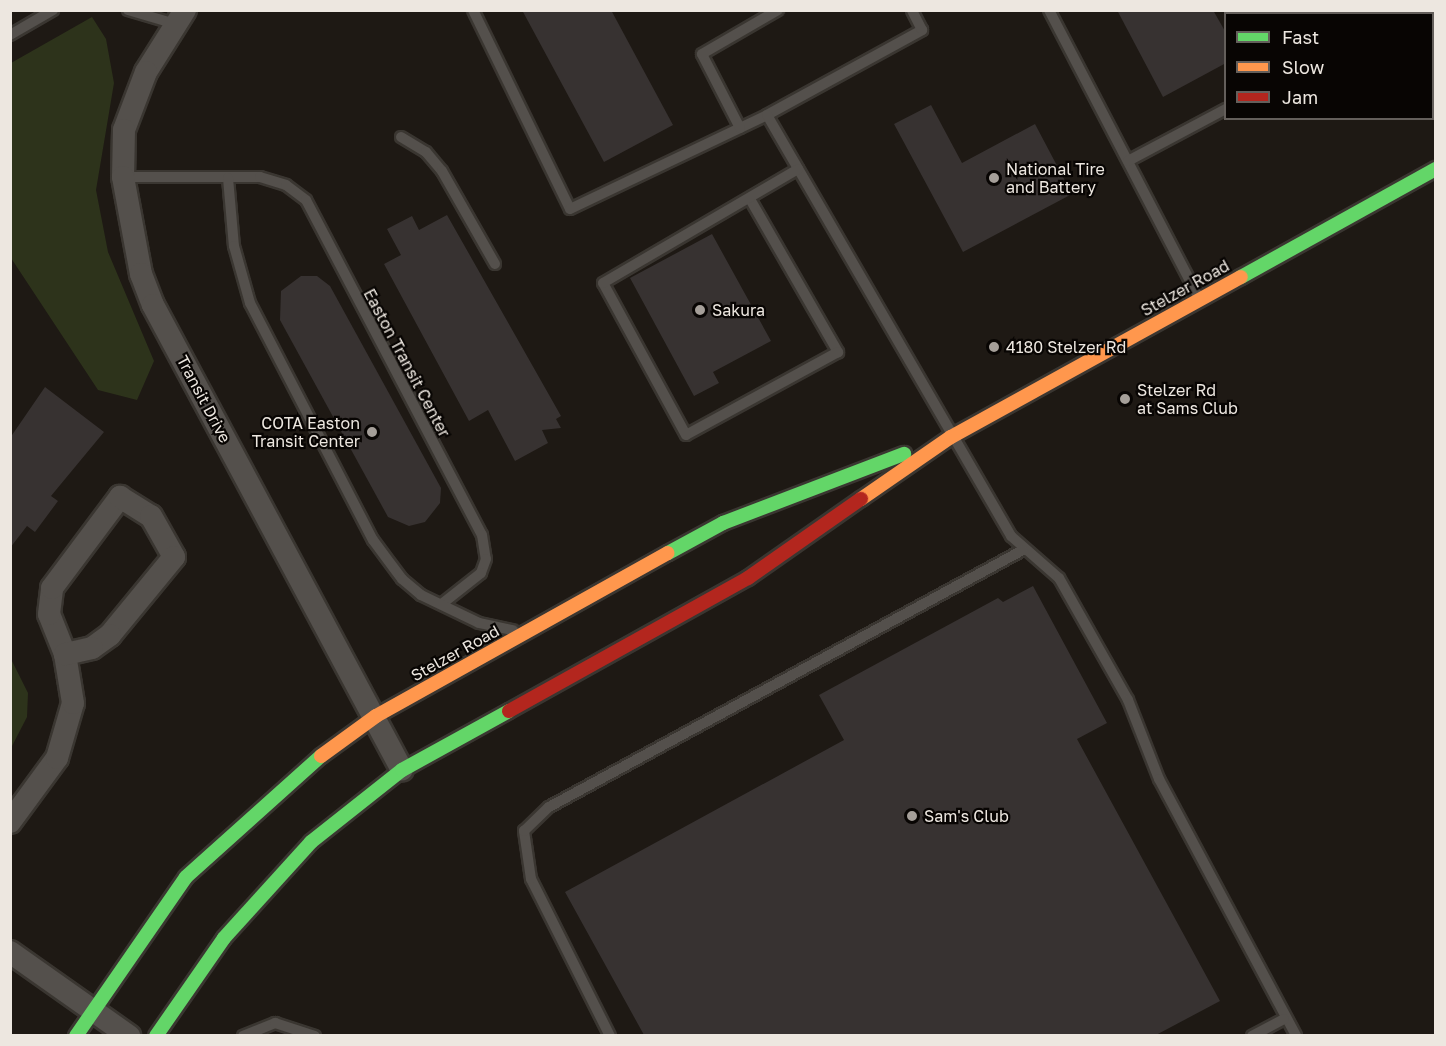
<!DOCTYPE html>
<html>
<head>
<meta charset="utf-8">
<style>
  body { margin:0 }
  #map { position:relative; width:1446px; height:1046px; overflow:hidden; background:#1e1914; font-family:"Golos Text",sans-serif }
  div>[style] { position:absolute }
  .green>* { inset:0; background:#2d331b }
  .building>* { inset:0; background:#373231 }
  .roads { filter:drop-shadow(2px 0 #3a3631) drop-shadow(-2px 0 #3a3631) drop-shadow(0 2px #3a3631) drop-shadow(0 -2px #3a3631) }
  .lane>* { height:10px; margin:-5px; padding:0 5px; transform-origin:5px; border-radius:5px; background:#54504c }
  .street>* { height:22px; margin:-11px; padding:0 11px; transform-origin:11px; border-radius:11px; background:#54504c }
  .fast>* { height:14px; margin:-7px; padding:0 7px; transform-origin:7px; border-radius:7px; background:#63d668 }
  .slow>* { height:14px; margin:-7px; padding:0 7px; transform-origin:7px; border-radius:7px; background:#ff974d }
  .jam>* { height:14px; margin:-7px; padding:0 7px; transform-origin:7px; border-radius:7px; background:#b3261e }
  .dots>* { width:16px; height:16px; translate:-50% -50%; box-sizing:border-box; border:3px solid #080503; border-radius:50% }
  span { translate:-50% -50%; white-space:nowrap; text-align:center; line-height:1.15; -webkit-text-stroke:4.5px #080503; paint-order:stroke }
  .poi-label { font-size:16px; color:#ede7e0 }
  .left { translate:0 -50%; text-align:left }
  .right { translate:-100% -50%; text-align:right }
  .street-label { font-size:16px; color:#ede7e0 }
  .frame { position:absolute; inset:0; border:12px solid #ede7e0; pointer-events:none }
  .legend { position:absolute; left:1224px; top:12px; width:210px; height:108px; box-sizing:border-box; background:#080503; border:2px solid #645f5b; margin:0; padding:8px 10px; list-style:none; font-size:18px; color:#ede7e0 }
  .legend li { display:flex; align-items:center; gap:12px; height:30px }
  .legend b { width:30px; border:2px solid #645f5b }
</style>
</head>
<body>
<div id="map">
  <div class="green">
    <div style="clip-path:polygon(92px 17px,106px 39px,114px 83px,96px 190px,108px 252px,154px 361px,137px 400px,98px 390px,11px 258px,11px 63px)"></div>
    <div style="clip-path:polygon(11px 659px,28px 693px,27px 717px,11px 748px)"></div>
  </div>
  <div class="building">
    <div style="clip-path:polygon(522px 10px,611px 10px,673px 125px,604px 162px)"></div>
    <div style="clip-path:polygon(1117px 10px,1213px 10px,1226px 33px,1226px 63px,1163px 97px)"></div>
    <div style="clip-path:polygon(931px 105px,962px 163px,1035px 124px,1072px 194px,963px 252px,894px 124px)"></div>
    <div style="clip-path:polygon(447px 215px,561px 416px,556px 419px,561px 428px,542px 430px,548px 443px,515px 461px,488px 410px,469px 421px,384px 264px,401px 255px,387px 229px,412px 216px,419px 230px)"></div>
    <div style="clip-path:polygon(712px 234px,771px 341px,713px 372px,719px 383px,694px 396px,630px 278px)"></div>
    <div style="clip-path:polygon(301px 276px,317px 276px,330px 286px,441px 488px,440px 503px,425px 522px,409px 526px,388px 517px,280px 320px,281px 291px)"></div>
    <div style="clip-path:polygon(45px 387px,104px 432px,51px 496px,58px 501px,35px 532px,27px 526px,10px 548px,10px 438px)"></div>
    <div style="clip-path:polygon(1033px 586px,1107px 723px,1077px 739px,1220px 1001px,1156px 1035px,644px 1035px,565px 892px,844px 740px,819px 695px,998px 598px,1003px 602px)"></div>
  </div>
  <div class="roads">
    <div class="lane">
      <div style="left:128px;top:10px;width:46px;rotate:16.5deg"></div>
      <div style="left:473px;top:10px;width:221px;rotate:64deg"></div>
      <div style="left:570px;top:209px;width:218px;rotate:-25.5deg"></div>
      <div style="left:767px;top:115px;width:177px;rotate:-28.7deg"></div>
      <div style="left:922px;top:30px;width:22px;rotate:-117deg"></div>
      <div style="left:1049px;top:10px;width:322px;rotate:62.5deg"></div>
      <div style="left:1280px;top:10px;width:4px;rotate:76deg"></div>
      <div style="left:1387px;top:10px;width:4px;rotate:76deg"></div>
      <div style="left:1432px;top:17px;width:4px"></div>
      <div style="left:10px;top:35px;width:50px;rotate:-30.2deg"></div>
      <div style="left:1432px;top:93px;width:7px;rotate:56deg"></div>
      <div style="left:767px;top:115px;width:487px;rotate:59.9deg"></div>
      <div style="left:1011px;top:536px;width:64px;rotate:41.2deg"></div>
      <div style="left:1059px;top:578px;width:140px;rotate:60.5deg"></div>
      <div style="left:1128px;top:700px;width:85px;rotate:68.6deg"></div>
      <div style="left:1159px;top:779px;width:291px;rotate:61.9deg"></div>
      <div style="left:740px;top:128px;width:83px;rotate:-117.2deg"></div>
      <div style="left:702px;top:54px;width:88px;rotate:-30.1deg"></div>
      <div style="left:401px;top:137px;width:29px;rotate:31deg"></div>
      <div style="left:426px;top:152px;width:25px;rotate:50deg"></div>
      <div style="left:442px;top:171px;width:107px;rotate:60.3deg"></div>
      <div style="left:1128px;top:161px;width:111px;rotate:-28deg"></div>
      <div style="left:123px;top:177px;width:137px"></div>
      <div style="left:260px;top:177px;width:27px;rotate:17deg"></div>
      <div style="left:286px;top:185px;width:25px;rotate:37deg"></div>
      <div style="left:306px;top:200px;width:378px;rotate:62.3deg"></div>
      <div style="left:482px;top:535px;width:24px;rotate:81deg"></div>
      <div style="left:486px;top:559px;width:15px;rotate:110deg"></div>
      <div style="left:481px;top:573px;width:48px;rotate:141.7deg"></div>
      <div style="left:228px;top:178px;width:68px;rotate:85deg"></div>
      <div style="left:234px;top:246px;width:59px;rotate:74.3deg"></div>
      <div style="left:250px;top:303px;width:267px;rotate:62.6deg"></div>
      <div style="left:373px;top:540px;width:49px;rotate:53.4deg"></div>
      <div style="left:402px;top:579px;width:25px;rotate:40deg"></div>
      <div style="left:421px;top:595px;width:64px;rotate:25.8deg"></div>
      <div style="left:479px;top:623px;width:35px;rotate:12deg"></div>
      <div style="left:750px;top:199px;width:177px;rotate:60.1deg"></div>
      <div style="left:838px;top:352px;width:173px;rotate:151.4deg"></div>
      <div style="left:686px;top:435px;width:173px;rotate:-118.6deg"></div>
      <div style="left:603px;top:283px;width:226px;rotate:-30.3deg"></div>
      <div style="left:243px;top:1036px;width:35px;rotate:-22deg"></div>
      <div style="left:275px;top:1023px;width:42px;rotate:18deg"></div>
      <div style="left:610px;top:1036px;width:176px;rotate:-116.7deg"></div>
      <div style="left:531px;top:879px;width:49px;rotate:-98.3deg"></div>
      <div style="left:524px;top:831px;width:35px;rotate:-44deg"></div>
      <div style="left:549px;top:807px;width:539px;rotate:-28.47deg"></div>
      <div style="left:1252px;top:1036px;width:36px;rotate:-28deg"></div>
    </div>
    <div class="street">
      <div style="left:185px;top:10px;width:73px;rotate:122.2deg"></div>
      <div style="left:146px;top:72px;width:62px;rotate:110.8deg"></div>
      <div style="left:124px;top:130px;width:47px;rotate:91.2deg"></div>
      <div style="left:123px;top:177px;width:99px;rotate:79.5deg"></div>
      <div style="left:141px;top:274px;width:33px;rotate:69deg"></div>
      <div style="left:153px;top:305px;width:527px;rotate:61.83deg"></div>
      <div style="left:10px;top:822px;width:79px;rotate:-53.7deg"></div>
      <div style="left:57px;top:758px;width:57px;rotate:-73.8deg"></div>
      <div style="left:73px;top:703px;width:50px;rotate:-99.3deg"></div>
      <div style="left:65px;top:654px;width:43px;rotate:-111.8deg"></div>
      <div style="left:49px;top:614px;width:26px;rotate:-83deg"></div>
      <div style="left:52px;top:588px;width:114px;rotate:-53.2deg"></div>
      <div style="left:120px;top:497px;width:36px;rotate:32deg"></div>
      <div style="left:151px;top:516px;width:47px;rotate:60.7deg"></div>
      <div style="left:174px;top:557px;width:101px;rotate:129.4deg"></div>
      <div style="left:110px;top:635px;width:22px;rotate:144deg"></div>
      <div style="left:92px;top:648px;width:28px;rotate:167deg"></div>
      <div style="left:10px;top:952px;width:146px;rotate:35.2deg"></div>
    </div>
    <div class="fast">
      <div style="left:1241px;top:277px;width:223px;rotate:-29deg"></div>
      <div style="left:668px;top:553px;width:63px;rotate:-28.6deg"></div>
      <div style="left:723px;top:523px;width:194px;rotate:-20.9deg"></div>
      <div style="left:76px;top:1036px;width:193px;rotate:-55.3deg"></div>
      <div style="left:186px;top:877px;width:181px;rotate:-41.9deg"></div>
      <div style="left:156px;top:1036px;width:119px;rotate:-55.2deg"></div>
      <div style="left:224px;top:938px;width:130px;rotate:-47.8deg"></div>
      <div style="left:311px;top:842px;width:116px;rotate:-38.4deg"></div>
      <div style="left:402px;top:770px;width:122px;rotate:-28.9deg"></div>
    </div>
    <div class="slow">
      <div style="left:861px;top:499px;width:109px;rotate:-34.6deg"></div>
      <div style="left:951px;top:437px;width:331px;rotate:-28.9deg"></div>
      <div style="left:321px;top:756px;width:68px;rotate:-36deg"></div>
      <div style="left:376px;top:716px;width:334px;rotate:-29.2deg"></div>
    </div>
    <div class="jam">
      <div style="left:509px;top:711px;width:274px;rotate:-29.1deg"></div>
      <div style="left:748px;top:578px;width:138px;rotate:-35deg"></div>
    </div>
  </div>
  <div class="dots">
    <div style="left:994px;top:178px;background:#a59f99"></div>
    <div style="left:700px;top:310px;background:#a59f99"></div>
    <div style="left:994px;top:347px;background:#a59f99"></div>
    <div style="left:1125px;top:399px;background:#a59f99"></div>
    <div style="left:372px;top:432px;background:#a59f99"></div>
    <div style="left:912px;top:816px;background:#a59f99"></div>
  </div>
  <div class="poi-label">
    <span class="left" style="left:1006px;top:178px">National Tire<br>and Battery</span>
    <span class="left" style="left:712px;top:310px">Sakura</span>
    <span class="left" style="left:1006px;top:347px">4180 Stelzer Rd</span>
    <span class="left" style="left:1137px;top:399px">Stelzer Rd<br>at Sams Club</span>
    <span class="right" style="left:360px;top:432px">COTA Easton<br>Transit Center</span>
    <span class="left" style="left:924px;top:816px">Sam's Club</span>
  </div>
  <div class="street-label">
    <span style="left:1185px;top:288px;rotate:-29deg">Stelzer Road</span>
    <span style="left:407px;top:363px;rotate:62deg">Easton Transit Center</span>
    <span style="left:204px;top:399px;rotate:62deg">Transit Drive</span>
    <span style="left:455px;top:653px;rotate:-29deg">Stelzer Road</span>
  </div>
  <div class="frame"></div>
  <ul class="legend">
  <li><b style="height:8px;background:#63d668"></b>Fast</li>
  <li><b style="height:8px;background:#ff974d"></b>Slow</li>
  <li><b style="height:8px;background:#b3261e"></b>Jam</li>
  </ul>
</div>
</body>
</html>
